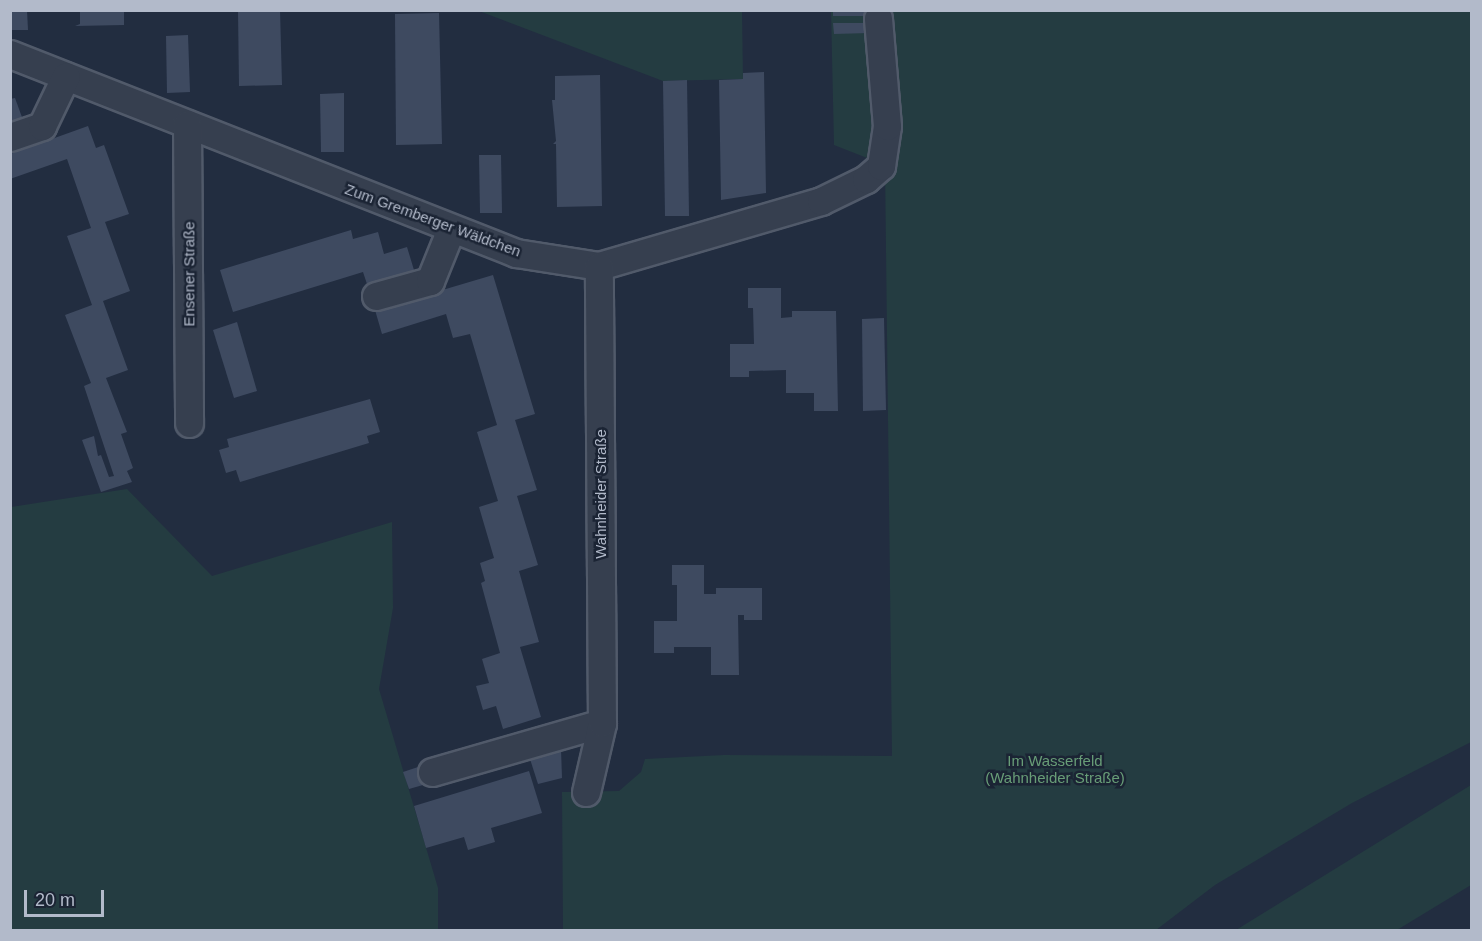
<!DOCTYPE html>
<html>
<head>
<meta charset="utf-8">
<style>
  body { margin:0 }
  #map { position:relative; width:1482px; height:941px; overflow:hidden; background:#222d40; font-family:Helvetica,sans-serif }
  div>[style] { position:absolute }
  .green>* { inset:0; background:#243c41 }
  .building>* { inset:0; background:#3e4a60 }
  .roads { filter:drop-shadow(2px 0 #515a6a) drop-shadow(-2px 0 #515a6a) drop-shadow(0 2px #515a6a) drop-shadow(0 -2px #515a6a) }
  .minor>* { height:27px; margin:-13.5px; padding:0 13.5px; transform-origin:13.5px; border-radius:13.5px; background:#363f4f }
  span { translate:-50% -50%; white-space:nowrap; text-align:center; line-height:1.15; -webkit-text-stroke:5px #1b2434; paint-order:stroke }
  .street-label { font-size:15px; color:#b2baca }
  .park-label { font-size:15px; color:#689d77 }
  .frame { position:absolute; inset:0; border:12px solid #b2baca; pointer-events:none }
  .scale { position:absolute; left:24px; top:890px; width:80px; height:27px; box-sizing:border-box; border:3px solid #b2baca; border-top:0; padding-left:8px; font-size:18px; line-height:21px; white-space:nowrap; color:#b2baca; -webkit-text-stroke:4px #1b2434; paint-order:stroke }
</style>
</head>
<body>
<div id="map">
  <div class="green">
    <div style="clip-path:polygon(479px 11px,742px 11px,743px 79px,663px 81px)"></div>
    <div style="clip-path:polygon(831px 11px,1471px 11px,1471px 742px,1352px 803px,1215px 885px,1156px 930px,563px 930px,562px 792px,619px 791px,641px 772px,645px 759px,724px 755px,892px 756px,885px 165px,834px 145px)"></div>
    <div style="clip-path:polygon(127px 489px,212px 576px,392px 522px,393px 608px,379px 689px,438px 888px,438px 930px,11px 930px,11px 507px)"></div>
    <div style="clip-path:polygon(1471px 785px,1471px 885px,1397px 930px,1236px 930px)"></div>
  </div>
  <div class="building">
    <div style="clip-path:polygon(10px 10px,27px 10px,28px 30px,10px 30px)"></div>
    <div style="clip-path:polygon(80px 10px,124px 10px,124px 25px,75px 26px,80px 24px)"></div>
    <div style="clip-path:polygon(238px 10px,280px 10px,282px 85px,239px 86px)"></div>
    <div style="clip-path:polygon(833px 10px,868px 10px,868px 16px,833px 16px)"></div>
    <div style="clip-path:polygon(439px 13px,442px 144px,396px 145px,395px 14px)"></div>
    <div style="clip-path:polygon(833px 23px,868px 23px,869px 33px,834px 34px)"></div>
    <div style="clip-path:polygon(188px 35px,190px 92px,167px 93px,166px 36px)"></div>
    <div style="clip-path:polygon(764px 72px,766px 193px,721px 200px,719px 80px,743px 79px,743px 73px)"></div>
    <div style="clip-path:polygon(600px 75px,602px 206px,557px 207px,556px 144px,553px 144px,556px 141px,552px 100px,555px 100px,555px 76px)"></div>
    <div style="clip-path:polygon(687px 80px,689px 216px,665px 216px,663px 81px)"></div>
    <div style="clip-path:polygon(344px 93px,344px 152px,321px 152px,320px 94px)"></div>
    <div style="clip-path:polygon(15px 98px,23px 120px,10px 125px,10px 99px)"></div>
    <div style="clip-path:polygon(88px 126px,96px 148px,104px 145px,129px 214px,105px 222px,130px 291px,103px 301px,128px 370px,106px 378px,127px 432px,121px 434px,133px 468px,127px 471px,132px 482px,101px 492px,82px 440px,94px 436px,98px 456px,101px 455px,109px 477px,114px 476px,84px 386px,91px 383px,65px 315px,92px 305px,67px 236px,91px 228px,67px 159px,10px 179px,10px 154px)"></div>
    <div style="clip-path:polygon(479px 155px,501px 155px,502px 213px,480px 213px)"></div>
    <div style="clip-path:polygon(351px 230px,353px 239px,378px 232px,384px 254px,407px 247px,414px 270px,367px 284px,363px 272px,233px 312px,220px 270px)"></div>
    <div style="clip-path:polygon(493px 275px,535px 414px,515px 420px,537px 490px,517px 496px,538px 565px,519px 571px,539px 642px,520px 647px,541px 717px,503px 729px,496px 706px,483px 710px,476px 686px,489px 683px,482px 659px,500px 653px,481px 583px,485px 581px,480px 563px,494px 558px,479px 507px,498px 501px,477px 432px,497px 425px,470px 334px,453px 338px,446px 314px,382px 334px,375px 310px)"></div>
    <div style="clip-path:polygon(748px 288px,781px 288px,781px 318px,792px 317px,792px 311px,836px 311px,838px 411px,814px 411px,814px 393px,786px 393px,786px 370px,749px 371px,749px 377px,730px 377px,730px 344px,754px 344px,753px 308px,748px 308px)"></div>
    <div style="clip-path:polygon(884px 318px,886px 410px,863px 411px,862px 319px)"></div>
    <div style="clip-path:polygon(237px 322px,257px 391px,234px 398px,213px 330px)"></div>
    <div style="clip-path:polygon(370px 399px,380px 432px,367px 436px,369px 443px,240px 482px,236px 470px,226px 473px,219px 450px,229px 447px,227px 439px)"></div>
    <div style="clip-path:polygon(672px 565px,704px 565px,704px 594px,716px 594px,716px 588px,762px 588px,762px 620px,744px 620px,744px 615px,738px 615px,739px 675px,711px 675px,711px 647px,674px 647px,674px 653px,654px 653px,654px 621px,677px 621px,677px 585px,672px 585px)"></div>
    <div style="clip-path:polygon(561px 749px,562px 778px,538px 784px,530px 759px)"></div>
    <div style="clip-path:polygon(424px 765px,430px 783px,409px 789px,403px 772px)"></div>
    <div style="clip-path:polygon(529px 771px,542px 813px,491px 828px,495px 842px,468px 850px,464px 837px,426px 848px,414px 806px)"></div>
  </div>
  <div class="roads">
    <div class="minor">
      <div style="left:10px;top:54px;width:544px;rotate:21.47deg"></div>
      <div style="left:516px;top:253px;width:84px;rotate:8.9deg"></div>
      <div style="left:599px;top:266px;width:231px;rotate:-16.3deg"></div>
      <div style="left:821px;top:201px;width:50px;rotate:-26.1deg"></div>
      <div style="left:866px;top:179px;width:20px;rotate:-41deg"></div>
      <div style="left:881px;top:166px;width:40px;rotate:-81.5deg"></div>
      <div style="left:887px;top:126px;width:108px;rotate:-94.8deg"></div>
      <div style="left:187px;top:124px;width:299px;rotate:89.6deg"></div>
      <div style="left:10px;top:137px;width:34px;rotate:-19deg"></div>
      <div style="left:42px;top:126px;width:55px;rotate:-64.4deg"></div>
      <div style="left:376px;top:296px;width:56px;rotate:-15.5deg"></div>
      <div style="left:430px;top:281px;width:56px;rotate:-68deg"></div>
      <div style="left:432px;top:772px;width:177px;rotate:-16.1deg"></div>
      <div style="left:586px;top:792px;width:71px;rotate:-76.9deg"></div>
      <div style="left:602px;top:723px;width:457px;rotate:-90.4deg"></div>
    </div>
  </div>
  <div class="street-label">
    <span style="left:433px;top:220px;rotate:20deg">Zum Gremberger Wäldchen</span>
    <span style="left:189px;top:274px;rotate:-90deg">Ensener Straße</span>
    <span style="left:601px;top:494px;rotate:-90deg">Wahnheider Straße</span>
  </div>
  <div class="park-label">
    <span style="left:1055px;top:769px">Im Wasserfeld<br>(Wahnheider Straße)</span>
  </div>
  <div class="frame"></div>
  <div class="scale">20 m</div>
</div>
</body>
</html>
